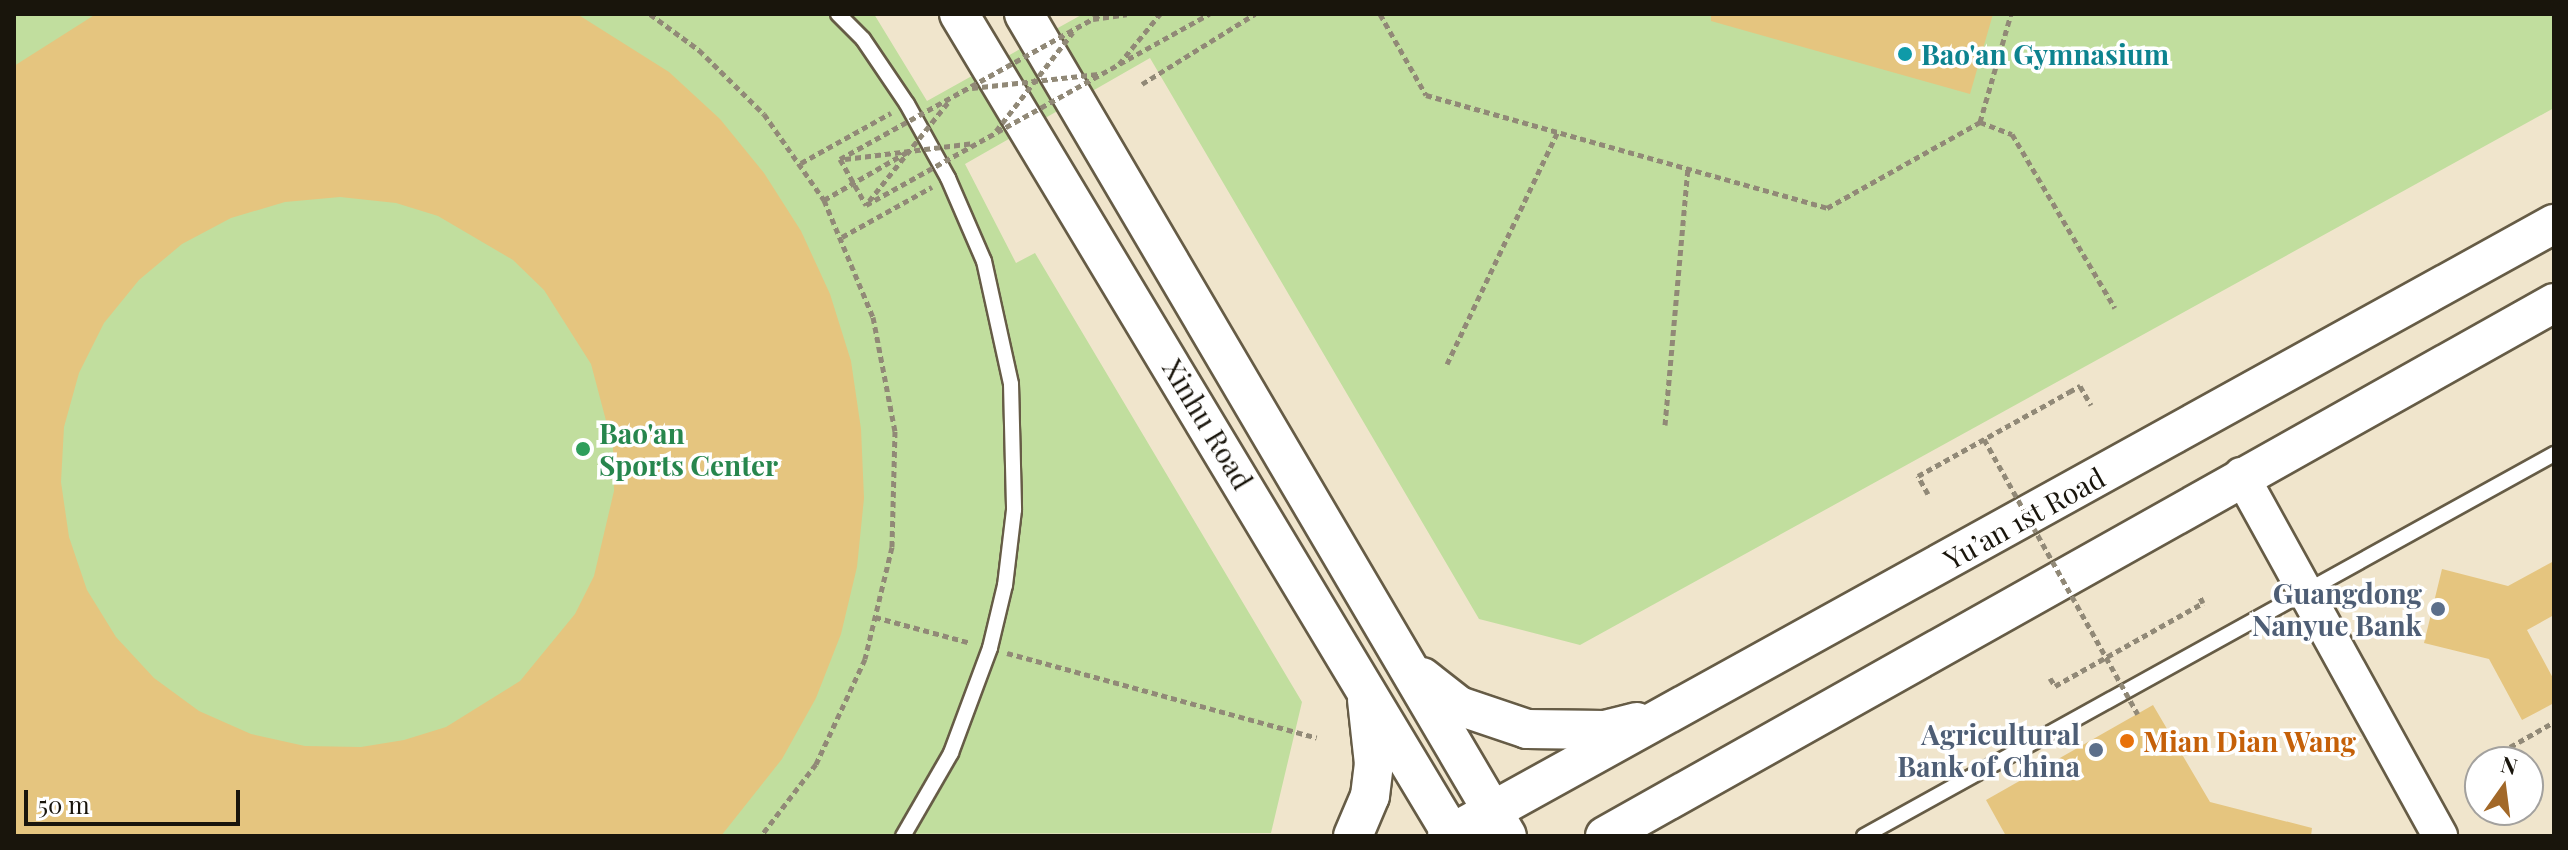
<!DOCTYPE html>
<html>
<head>
<meta charset="utf-8">
<style>
  body { margin:0 }
  #map { position:relative; width:2568px; height:850px; overflow:hidden; background:#f0e5cc; font-family:"Playfair Display",serif }
  div>[style] { position:absolute }
  .green>* { inset:0; background:#c1de9e }
  .building>* { inset:0; background:#e5c57f }
  .path>* { height:5px; margin-top:-2.5px; transform-origin:0; background:repeating-linear-gradient(90deg,#918977 0 6px,transparent 0 10px) }
  .roads { filter:drop-shadow(2px 0 #665c46) drop-shadow(-2px 0 #665c46) drop-shadow(0 2px #665c46) drop-shadow(0 -2px #665c46) }
  .service>* { height:14px; margin:-7px; padding:0 7px; transform-origin:7px; border-radius:7px; background:#fff }
  .tertiary>* { height:34px; margin:-17px; padding:0 17px; transform-origin:17px; border-radius:17px; background:#fff }
  .secondary>* { height:38px; margin:-19px; padding:0 19px; transform-origin:19px; border-radius:19px; background:#fff }
  .path-bridge>* { height:5px; margin-top:-2.5px; transform-origin:0; background:repeating-linear-gradient(90deg,#918977 0 6px,transparent 0 10px) }
  .dots>* { width:22px; height:22px; translate:-50% -50%; box-sizing:border-box; border:4px solid #fff; border-radius:50% }
  span { translate:-50% -50%; white-space:nowrap; text-align:center; line-height:1.15; -webkit-text-stroke:7px #fff; paint-order:stroke }
  .culture-label { font-size:28px; color:#0d838f; font-weight:700 }
  .left { translate:0 -50%; text-align:left }
  .street-label { font-size:28px; color:#19150c }
  .leisure-label { font-size:28px; color:#27864d; font-weight:700 }
  .service-label { font-size:28px; color:#4e5e75; font-weight:700 }
  .right { translate:-100% -50%; text-align:right }
  .food-label { font-size:28px; color:#c56008; font-weight:700 }
  .frame { position:absolute; inset:0; border:16px solid #19150c; pointer-events:none }
  .north { position:absolute; left:2464px; top:746px; width:80px; height:80px; box-sizing:border-box; background:#fff; border:2px solid #a3a19e; border-radius:50%; rotate:14deg; font-size:22px; font-weight:700; line-height:32px; text-align:center; color:#19150c }
  .north::after { content:''; display:block; margin:auto; width:28px; height:36px; background:#a26828; clip-path:polygon(50% 0,100% 100%,50% 72%,0 100%) }
  .scale { position:absolute; left:24px; top:790px; width:216px; height:36px; box-sizing:border-box; border:4px solid #19150c; border-top:0; padding-left:10px; font-size:24px; line-height:28px; white-space:nowrap; color:#19150c; -webkit-text-stroke:6px #fff; paint-order:stroke }
</style>
</head>
<body>
<div id="map">
  <div class="green">
    <div style="clip-path:polygon(14px 14px,874px 14px,927px 101px,1083px 14px,2554px 14px,2554px 108px,1580px 645px,1479px 619px,1150px 58px,965px 164px,1016px 263px,1035px 253px,1302px 702px,1271px 833px,14px 836px)"></div>
  </div>
  <div class="building">
    <div style="clip-path:polygon(evenodd,96px 14px,577px 14px,669px 72px,720px 119px,764px 173px,801px 231px,830px 294px,851px 361px,861px 429px,864px 498px,857px 567px,841px 634px,816px 698px,782px 759px,721px 836px,14px 836px,14px 66px,96px 14px,340px 197px,396px 203px,438px 216px,513px 260px,544px 290px,591px 364px,613px 447px,614px 491px,594px 576px,575px 614px,520px 681px,446px 727px,404px 740px,361px 747px,305px 746px,251px 734px,199px 711px,154px 678px,116px 637px,87px 590px,69px 537px,61px 482px,64px 427px,79px 373px,104px 323px,139px 280px,182px 244px,231px 218px,285px 202px,340px 197px)"></div>
    <div style="clip-path:polygon(1711px 14px,1993px 14px,1970px 94px,1711px 21px)"></div>
    <div style="clip-path:polygon(2554px 561px,2554px 615px,2527px 630px,2554px 680px,2554px 703px,2522px 720px,2489px 659px,2424px 643px,2442px 569px,2508px 586px)"></div>
    <div style="clip-path:polygon(2153px 705px,2210px 802px,2312px 828px,2311px 836px,2006px 836px,1986px 800px)"></div>
  </div>
  <div class="path">
    <div style="left:650px;top:14px;width:61px;rotate:36.3deg"></div>
    <div style="left:699px;top:50px;width:91px;rotate:44.6deg"></div>
    <div style="left:764px;top:114px;width:105px;rotate:55.1deg"></div>
    <div style="left:824px;top:200px;width:127px;rotate:67.3deg"></div>
    <div style="left:873px;top:317px;width:116px;rotate:79.1deg"></div>
    <div style="left:895px;top:431px;width:116px;rotate:91.5deg"></div>
    <div style="left:892px;top:547px;width:115px;rotate:103.6deg"></div>
    <div style="left:865px;top:659px;width:116px;rotate:115deg"></div>
    <div style="left:816px;top:764px;width:91px;rotate:127.4deg"></div>
    <div style="left:1380px;top:14px;width:93px;rotate:60.4deg"></div>
    <div style="left:1426px;top:95px;width:417px;rotate:15.7deg"></div>
    <div style="left:1827px;top:208px;width:176px;rotate:-29.3deg"></div>
    <div style="left:1980px;top:122px;width:112px;rotate:-74deg"></div>
    <div style="left:1093px;top:19px;width:34px;rotate:-8deg"></div>
    <div style="left:1119px;top:64px;width:65px;rotate:-50.6deg"></div>
    <div style="left:1142px;top:84px;width:133px;rotate:-31.8deg"></div>
    <div style="left:1980px;top:122px;width:34px;rotate:21deg"></div>
    <div style="left:2012px;top:134px;width:202px;rotate:59.4deg"></div>
    <div style="left:840px;top:159px;width:53px;rotate:60.5deg"></div>
    <div style="left:801px;top:163px;width:103px;rotate:-29.1deg"></div>
    <div style="left:824px;top:200px;width:98px;rotate:-30deg"></div>
    <div style="left:842px;top:237px;width:103px;rotate:-29.1deg"></div>
    <div style="left:1447px;top:364px;width:256px;rotate:-64.5deg"></div>
    <div style="left:1665px;top:425px;width:257px;rotate:-84.9deg"></div>
    <div style="left:1928px;top:494px;width:21px;rotate:-119deg"></div>
    <div style="left:1918px;top:476px;width:173px;rotate:-29.1deg"></div>
    <div style="left:2069px;top:392px;width:13px;rotate:-29deg"></div>
    <div style="left:2080px;top:386px;width:22px;rotate:60deg"></div>
    <div style="left:875px;top:617px;width:99px;rotate:15.2deg"></div>
    <div style="left:1007px;top:653px;width:321px;rotate:15.3deg"></div>
    <div style="left:2050px;top:678px;width:9px;rotate:58deg"></div>
    <div style="left:2055px;top:686px;width:170px;rotate:-29.3deg"></div>
    <div style="left:2203px;top:603px;width:9px;rotate:-117deg"></div>
    <div style="left:2510px;top:747px;width:51px;rotate:-29.6deg"></div>
  </div>
  <div class="roads">
    <div class="service">
      <div style="left:838px;top:14px;width:35px;rotate:45deg"></div>
      <div style="left:863px;top:39px;width:78px;rotate:55.9deg"></div>
      <div style="left:907px;top:104px;width:85px;rotate:61deg"></div>
      <div style="left:948px;top:178px;width:90px;rotate:66.6deg"></div>
      <div style="left:984px;top:261px;width:126px;rotate:77.6deg"></div>
      <div style="left:1011px;top:384px;width:126px;rotate:88.6deg"></div>
      <div style="left:1014px;top:510px;width:76px;rotate:96.8deg"></div>
      <div style="left:1005px;top:585px;width:65px;rotate:103.4deg"></div>
      <div style="left:990px;top:648px;width:112px;rotate:110.4deg"></div>
      <div style="left:951px;top:753px;width:96px;rotate:120deg"></div>
      <div style="left:1864px;top:836px;width:789px;rotate:-28.97deg"></div>
    </div>
    <div class="tertiary">
      <div style="left:2241px;top:475px;width:412px;rotate:61.1deg"></div>
    </div>
    <div class="secondary">
      <div style="left:959px;top:14px;width:959px;rotate:59deg"></div>
      <div style="left:1024px;top:14px;width:953px;rotate:59.56deg"></div>
      <div style="left:1422px;top:677px;width:47px;rotate:38.1deg"></div>
      <div style="left:1459px;top:706px;width:72px;rotate:18.7deg"></div>
      <div style="left:1527px;top:729px;width:78px;rotate:0.7deg"></div>
      <div style="left:1605px;top:730px;width:33px;rotate:-14deg"></div>
      <div style="left:1353px;top:836px;width:43px;rotate:-67deg"></div>
      <div style="left:1370px;top:796px;width:32px;rotate:-83deg"></div>
      <div style="left:1374px;top:764px;width:64px;rotate:-96.2deg"></div>
      <div style="left:1447px;top:836px;width:1265px;rotate:-28.94deg"></div>
      <div style="left:1605px;top:836px;width:1088px;rotate:-29.32deg"></div>
    </div>
  </div>
  <div class="path-bridge">
    <div style="left:972px;top:88px;width:127px;rotate:-6.3deg"></div>
    <div style="left:996px;top:131px;width:125px;rotate:-52.1deg"></div>
    <div style="left:840px;top:159px;width:299px;rotate:-29deg"></div>
    <div style="left:845px;top:159px;width:130px;rotate:-7.1deg"></div>
    <div style="left:869px;top:201px;width:129px;rotate:-51.3deg"></div>
    <div style="left:866px;top:205px;width:393px;rotate:-29.1deg"></div>
    <div style="left:1984px;top:439px;width:315px;rotate:60.8deg"></div>
  </div>
  <div class="dots">
    <div style="left:1905px;top:54px;background:#0f9aa8"></div>
    <div style="left:583px;top:449px;background:#2e9e5b"></div>
    <div style="left:2438px;top:609px;background:#5c6f8a"></div>
    <div style="left:2127px;top:741px;background:#e8710a"></div>
    <div style="left:2096px;top:750px;background:#5c6f8a"></div>
  </div>
  <div class="culture-label">
    <span class="left" style="left:1921px;top:54px">Bao'an Gymnasium</span>
  </div>
  <div class="street-label">
    <span style="left:1208px;top:424px;rotate:59deg">Xinhu Road</span>
    <span style="left:2024px;top:518px;rotate:-29deg">Yu’an 1st Road</span>
  </div>
  <div class="leisure-label">
    <span class="left" style="left:599px;top:449px">Bao'an<br>Sports Center</span>
  </div>
  <div class="service-label">
    <span class="right" style="left:2422px;top:609px">Guangdong<br>Nanyue Bank</span>
    <span class="right" style="left:2080px;top:750px">Agricultural<br>Bank of China</span>
  </div>
  <div class="food-label">
    <span class="left" style="left:2143px;top:741px">Mian Dian Wang</span>
  </div>
  <div class="frame"></div>
  <div class="north">N</div>
  <div class="scale">50 m</div>
</div>
</body>
</html>
